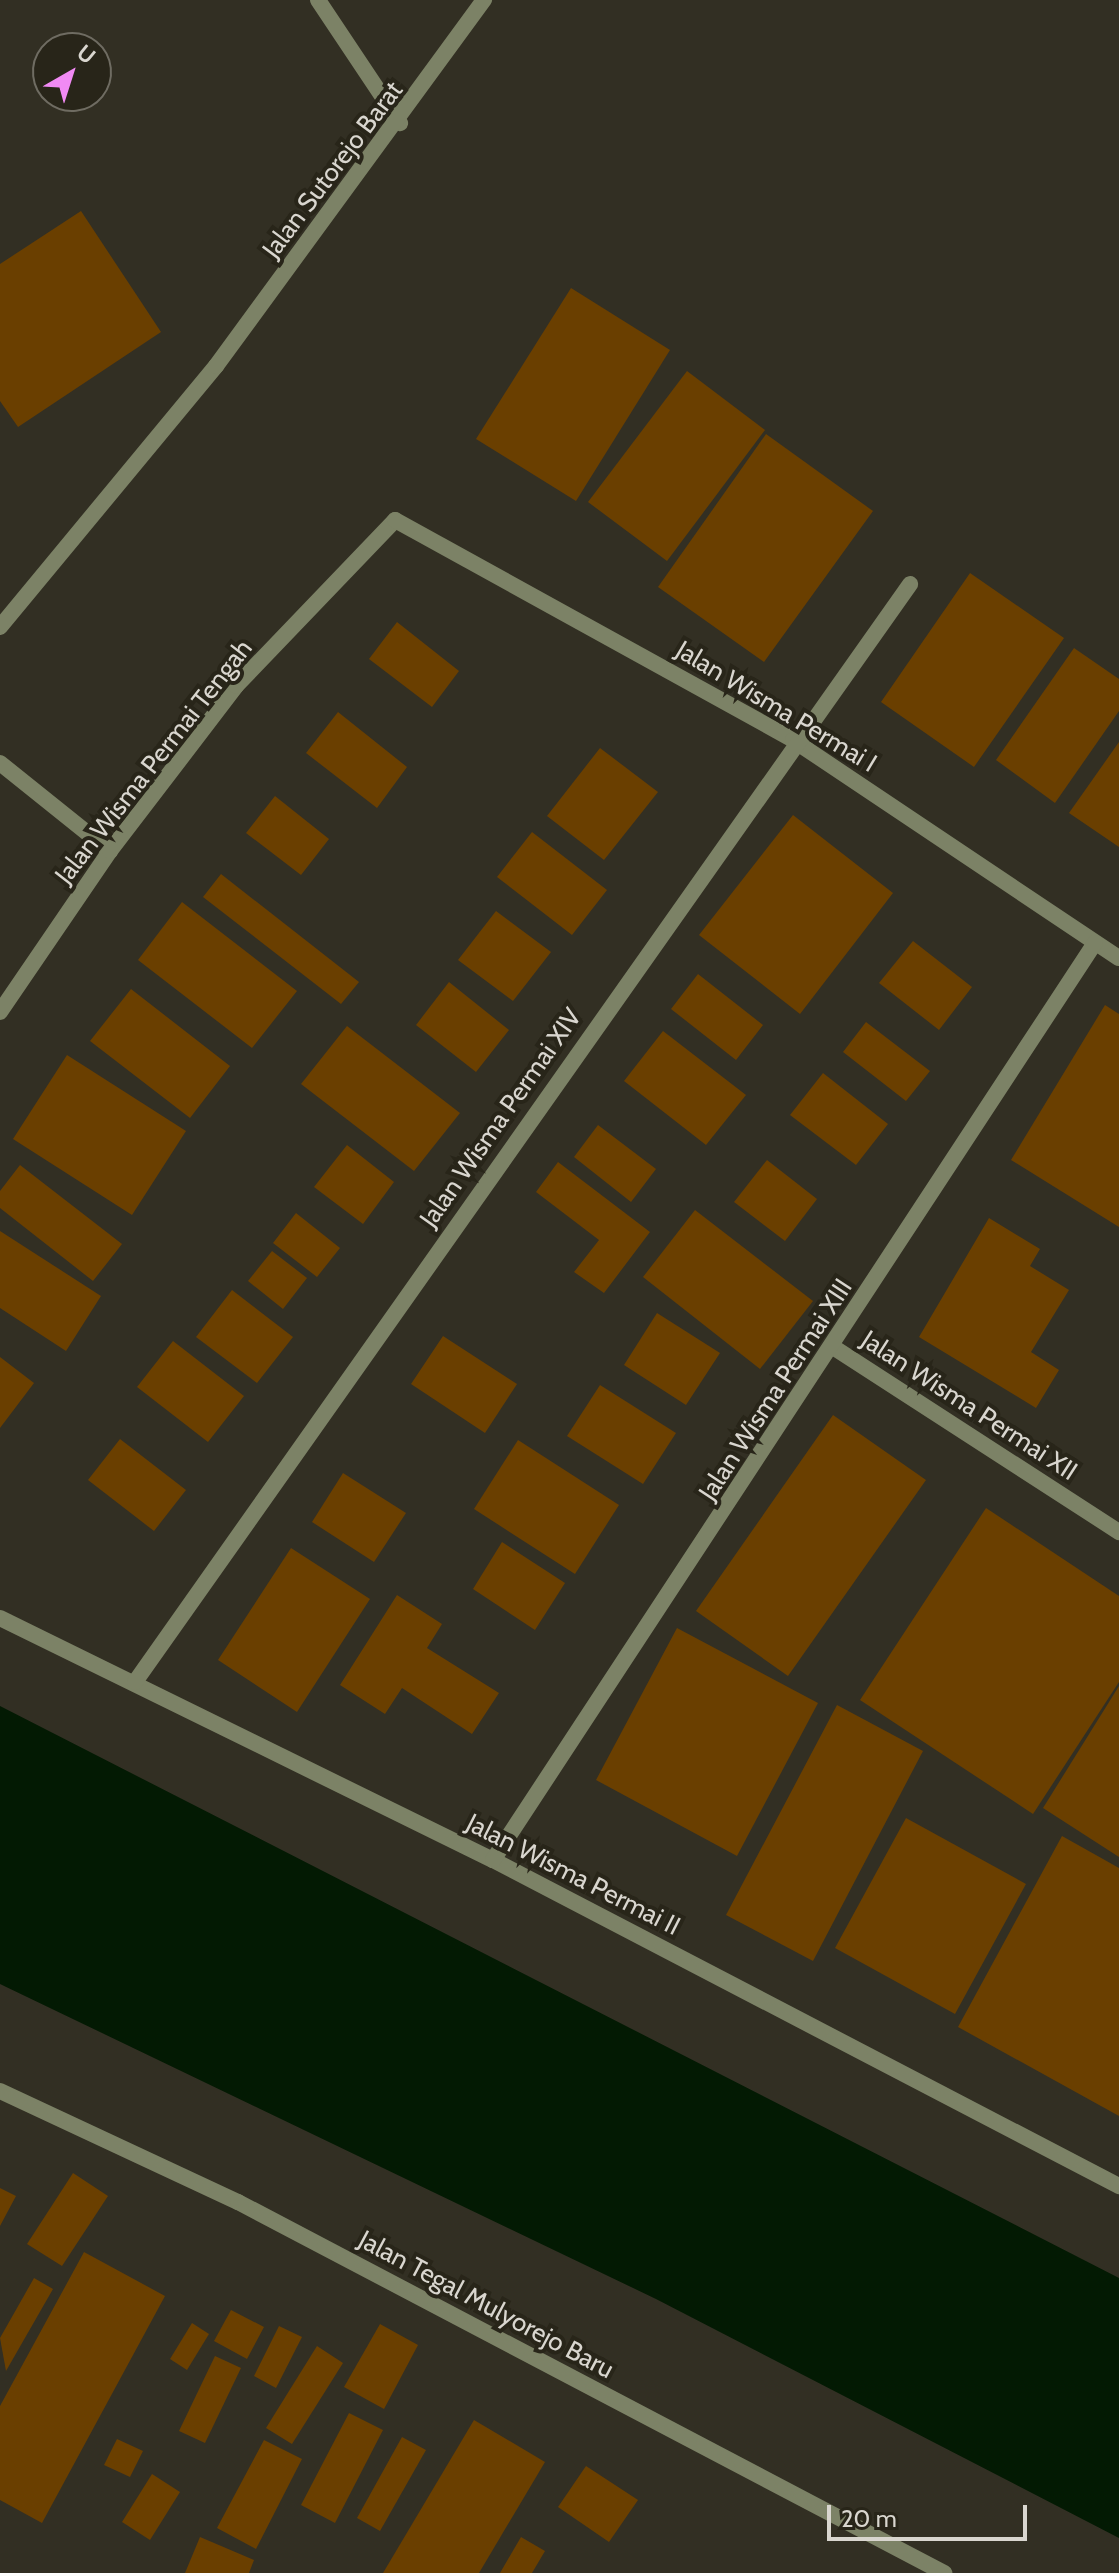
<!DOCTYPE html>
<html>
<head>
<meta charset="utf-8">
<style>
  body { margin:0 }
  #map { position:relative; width:1119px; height:2573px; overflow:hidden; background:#322f23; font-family:Cabin,sans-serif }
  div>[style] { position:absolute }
  .water>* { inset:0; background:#031a03 }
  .building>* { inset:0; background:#6a3f00 }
  .minor>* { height:16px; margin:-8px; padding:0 8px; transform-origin:8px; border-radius:8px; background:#7c8266 }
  span { translate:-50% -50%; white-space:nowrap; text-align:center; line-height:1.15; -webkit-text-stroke:8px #282519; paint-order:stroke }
  .street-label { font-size:26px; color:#d9d6cf }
  .north { position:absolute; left:32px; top:32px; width:80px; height:80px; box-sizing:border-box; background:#282519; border:2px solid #6f6c62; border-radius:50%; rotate:39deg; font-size:22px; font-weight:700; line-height:32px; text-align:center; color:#d9d6cf }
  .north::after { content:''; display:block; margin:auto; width:28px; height:36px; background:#f18af4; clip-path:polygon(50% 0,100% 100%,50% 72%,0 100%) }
  .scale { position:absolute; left:827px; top:2505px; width:200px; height:36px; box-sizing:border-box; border:4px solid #d9d6cf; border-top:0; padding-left:10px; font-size:24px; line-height:28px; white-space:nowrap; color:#d9d6cf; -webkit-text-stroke:6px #282519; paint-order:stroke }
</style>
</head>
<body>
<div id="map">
  <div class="water">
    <div style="clip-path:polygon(0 1706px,1119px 2278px,1119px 2538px,656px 2299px,0 1984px)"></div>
  </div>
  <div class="building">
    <div style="clip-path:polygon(81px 211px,161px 332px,18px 427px,0 401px,0 264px)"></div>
    <div style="clip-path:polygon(571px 288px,670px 350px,576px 501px,476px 439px)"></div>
    <div style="clip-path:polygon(687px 371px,765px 430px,667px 561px,588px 502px)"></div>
    <div style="clip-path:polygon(766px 434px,873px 511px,764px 662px,658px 587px)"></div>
    <div style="clip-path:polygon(970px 573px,1064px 638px,974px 767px,881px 702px)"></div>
    <div style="clip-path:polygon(397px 622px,459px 671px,432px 707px,369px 659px)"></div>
    <div style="clip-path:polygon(1074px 648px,1119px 679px,1119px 711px,1055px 803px,996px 760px)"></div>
    <div style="clip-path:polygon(338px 712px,407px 767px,377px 808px,306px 753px)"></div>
    <div style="clip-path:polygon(1119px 742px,1119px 847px,1069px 813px)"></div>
    <div style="clip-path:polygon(600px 748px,658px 792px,604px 860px,547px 816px)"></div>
    <div style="clip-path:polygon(275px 796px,329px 839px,301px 875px,246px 833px)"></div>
    <div style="clip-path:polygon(793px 815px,893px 893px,800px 1014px,699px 935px)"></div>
    <div style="clip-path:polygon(532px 832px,607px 890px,572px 935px,497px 877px)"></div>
    <div style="clip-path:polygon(221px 874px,359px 982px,341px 1004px,203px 897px)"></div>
    <div style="clip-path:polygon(182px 902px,297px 991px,252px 1048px,138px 960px)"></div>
    <div style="clip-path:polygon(496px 911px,551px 952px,513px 1001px,458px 960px)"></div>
    <div style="clip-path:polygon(913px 941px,972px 987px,939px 1030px,879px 983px)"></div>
    <div style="clip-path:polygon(698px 974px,763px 1025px,736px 1060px,671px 1009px)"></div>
    <div style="clip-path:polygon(449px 982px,509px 1030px,476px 1072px,416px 1025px)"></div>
    <div style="clip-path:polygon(131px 989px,230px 1066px,190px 1118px,90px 1041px)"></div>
    <div style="clip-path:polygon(1105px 1005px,1119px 1014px,1119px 1227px,1011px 1160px)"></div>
    <div style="clip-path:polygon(866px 1022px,930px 1071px,906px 1101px,843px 1052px)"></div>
    <div style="clip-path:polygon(347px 1026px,460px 1113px,414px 1171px,301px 1084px)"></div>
    <div style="clip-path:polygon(663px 1031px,746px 1095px,706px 1145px,624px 1081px)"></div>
    <div style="clip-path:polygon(67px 1055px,186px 1131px,132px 1215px,13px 1139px)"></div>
    <div style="clip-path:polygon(823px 1073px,888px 1124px,856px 1165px,790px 1115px)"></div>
    <div style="clip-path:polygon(598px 1125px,656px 1169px,631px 1202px,574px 1157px)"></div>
    <div style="clip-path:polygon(347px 1145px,394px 1182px,363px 1224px,314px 1187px)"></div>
    <div style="clip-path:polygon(767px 1160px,817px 1199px,785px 1241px,734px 1202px)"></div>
    <div style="clip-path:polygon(558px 1162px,650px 1232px,604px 1293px,574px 1272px,599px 1240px,536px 1192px)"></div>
    <div style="clip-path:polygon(20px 1165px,122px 1244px,93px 1281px,0 1208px,0 1191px)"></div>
    <div style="clip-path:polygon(695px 1210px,813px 1301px,760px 1369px,643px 1277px)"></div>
    <div style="clip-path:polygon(296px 1213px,340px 1248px,317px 1277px,273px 1243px)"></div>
    <div style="clip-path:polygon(989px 1218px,1040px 1249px,1030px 1266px,1069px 1290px,1031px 1352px,1059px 1370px,1036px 1408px,919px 1337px)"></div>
    <div style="clip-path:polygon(0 1231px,101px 1296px,66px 1351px,0 1308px)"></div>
    <div style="clip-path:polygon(272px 1251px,307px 1278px,283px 1309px,248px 1281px)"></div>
    <div style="clip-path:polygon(232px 1290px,293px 1337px,257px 1383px,196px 1337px)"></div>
    <div style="clip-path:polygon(657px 1313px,720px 1353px,686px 1405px,624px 1365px)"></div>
    <div style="clip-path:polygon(443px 1336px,517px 1384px,485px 1433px,411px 1384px)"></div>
    <div style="clip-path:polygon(173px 1341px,244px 1396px,208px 1442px,137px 1387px)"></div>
    <div style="clip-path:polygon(0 1357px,34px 1383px,0 1428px)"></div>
    <div style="clip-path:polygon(600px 1385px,676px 1433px,643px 1484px,567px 1436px)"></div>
    <div style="clip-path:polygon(833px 1415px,926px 1480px,788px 1676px,696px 1611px)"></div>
    <div style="clip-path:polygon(120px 1439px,186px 1490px,154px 1531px,88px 1480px)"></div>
    <div style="clip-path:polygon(518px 1440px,619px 1505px,575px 1574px,474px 1509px)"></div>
    <div style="clip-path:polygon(343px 1473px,406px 1513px,374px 1562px,312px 1522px)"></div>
    <div style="clip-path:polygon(986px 1508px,1119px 1596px,1119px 1682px,1033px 1814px,860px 1700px)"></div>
    <div style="clip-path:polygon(502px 1542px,565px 1583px,535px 1630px,473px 1589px)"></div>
    <div style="clip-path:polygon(291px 1548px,370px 1599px,297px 1712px,218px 1660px)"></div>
    <div style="clip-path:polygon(397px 1595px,442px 1624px,427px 1648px,499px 1693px,472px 1734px,402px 1688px,385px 1714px,340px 1685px)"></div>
    <div style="clip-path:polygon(677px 1628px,818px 1703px,737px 1856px,596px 1780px)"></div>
    <div style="clip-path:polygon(1119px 1686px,1119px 1857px,1043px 1808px)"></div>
    <div style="clip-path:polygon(837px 1705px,923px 1751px,813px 1961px,726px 1915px)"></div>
    <div style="clip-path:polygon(906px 1818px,1026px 1884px,955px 2014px,835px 1948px)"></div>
    <div style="clip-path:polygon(1062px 1836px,1119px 1868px,1119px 2116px,958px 2027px)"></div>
    <div style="clip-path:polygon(73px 2173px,108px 2196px,62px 2266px,27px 2244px)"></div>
    <div style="clip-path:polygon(0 2188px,16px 2196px,0 2226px)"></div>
    <div style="clip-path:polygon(84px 2252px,165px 2296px,42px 2523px,0 2500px,0 2406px)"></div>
    <div style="clip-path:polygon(34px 2278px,53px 2289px,6px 2371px,0 2338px)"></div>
    <div style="clip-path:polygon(231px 2310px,264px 2327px,247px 2359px,214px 2341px)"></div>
    <div style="clip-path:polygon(192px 2323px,209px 2334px,187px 2370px,170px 2359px)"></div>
    <div style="clip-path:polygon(380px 2324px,418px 2345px,384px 2409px,344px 2387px)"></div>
    <div style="clip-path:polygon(279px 2326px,302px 2337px,276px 2388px,254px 2376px)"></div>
    <div style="clip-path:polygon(317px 2346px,343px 2363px,292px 2444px,266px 2428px)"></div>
    <div style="clip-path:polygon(215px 2356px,241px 2368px,205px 2443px,179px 2431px)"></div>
    <div style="clip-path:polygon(349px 2413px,383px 2430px,335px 2523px,301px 2505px)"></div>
    <div style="clip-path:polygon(474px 2420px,545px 2462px,479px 2573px,383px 2573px)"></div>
    <div style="clip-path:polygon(402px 2437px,426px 2450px,380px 2531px,357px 2518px)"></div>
    <div style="clip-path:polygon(117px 2439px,143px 2451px,130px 2477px,104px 2465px)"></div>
    <div style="clip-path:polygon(264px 2440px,302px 2459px,256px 2549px,217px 2528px)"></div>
    <div style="clip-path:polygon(586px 2466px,638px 2500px,609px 2542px,558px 2507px)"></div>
    <div style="clip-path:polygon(152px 2474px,180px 2492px,150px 2540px,122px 2522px)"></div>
    <div style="clip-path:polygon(200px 2537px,254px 2560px,249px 2573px,185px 2573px)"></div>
    <div style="clip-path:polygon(521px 2537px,545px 2551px,532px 2573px,500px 2573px)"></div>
  </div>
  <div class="minor">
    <div style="left:318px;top:0;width:148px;rotate:56.3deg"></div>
    <div style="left:0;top:627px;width:339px;rotate:-50.4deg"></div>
    <div style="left:216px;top:366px;width:454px;rotate:-53.8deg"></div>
    <div style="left:0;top:763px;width:141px;rotate:38.7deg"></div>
    <div style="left:0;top:1012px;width:195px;rotate:-55.7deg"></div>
    <div style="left:110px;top:851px;width:208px;rotate:-52.6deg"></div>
    <div style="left:236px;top:686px;width:230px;rotate:-46.2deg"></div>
    <div style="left:395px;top:520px;width:455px;rotate:28.9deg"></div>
    <div style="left:793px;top:740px;width:392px;rotate:33.8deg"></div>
    <div style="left:833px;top:1347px;width:341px;rotate:32.9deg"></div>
    <div style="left:0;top:1618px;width:549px;rotate:26.15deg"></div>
    <div style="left:493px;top:1860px;width:706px;rotate:27.51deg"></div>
    <div style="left:135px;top:1682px;width:1344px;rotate:-54.78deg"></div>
    <div style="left:493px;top:1860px;width:1097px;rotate:-56.72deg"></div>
    <div style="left:0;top:2091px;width:263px;rotate:25deg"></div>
    <div style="left:238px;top:2202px;width:798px;rotate:27.72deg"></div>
  </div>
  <div class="street-label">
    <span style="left:333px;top:170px;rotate:-53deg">Jalan Sutorejo Barat</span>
    <span style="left:776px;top:707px;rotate:31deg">Jalan Wisma Permai I</span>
    <span style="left:154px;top:762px;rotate:-52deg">Jalan Wisma Permai Tengah</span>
    <span style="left:501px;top:1118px;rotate:-55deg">Jalan Wisma Permai XIV</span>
    <span style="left:776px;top:1390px;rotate:-57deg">Jalan Wisma Permai XIII</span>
    <span style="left:969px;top:1406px;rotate:33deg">Jalan Wisma Permai XII</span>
    <span style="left:573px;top:1875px;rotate:27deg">Jalan Wisma Permai II</span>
    <span style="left:486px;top:2305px;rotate:28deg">Jalan Tegal Mulyorejo Baru</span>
  </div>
  <div class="north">U</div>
  <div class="scale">20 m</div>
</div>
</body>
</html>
